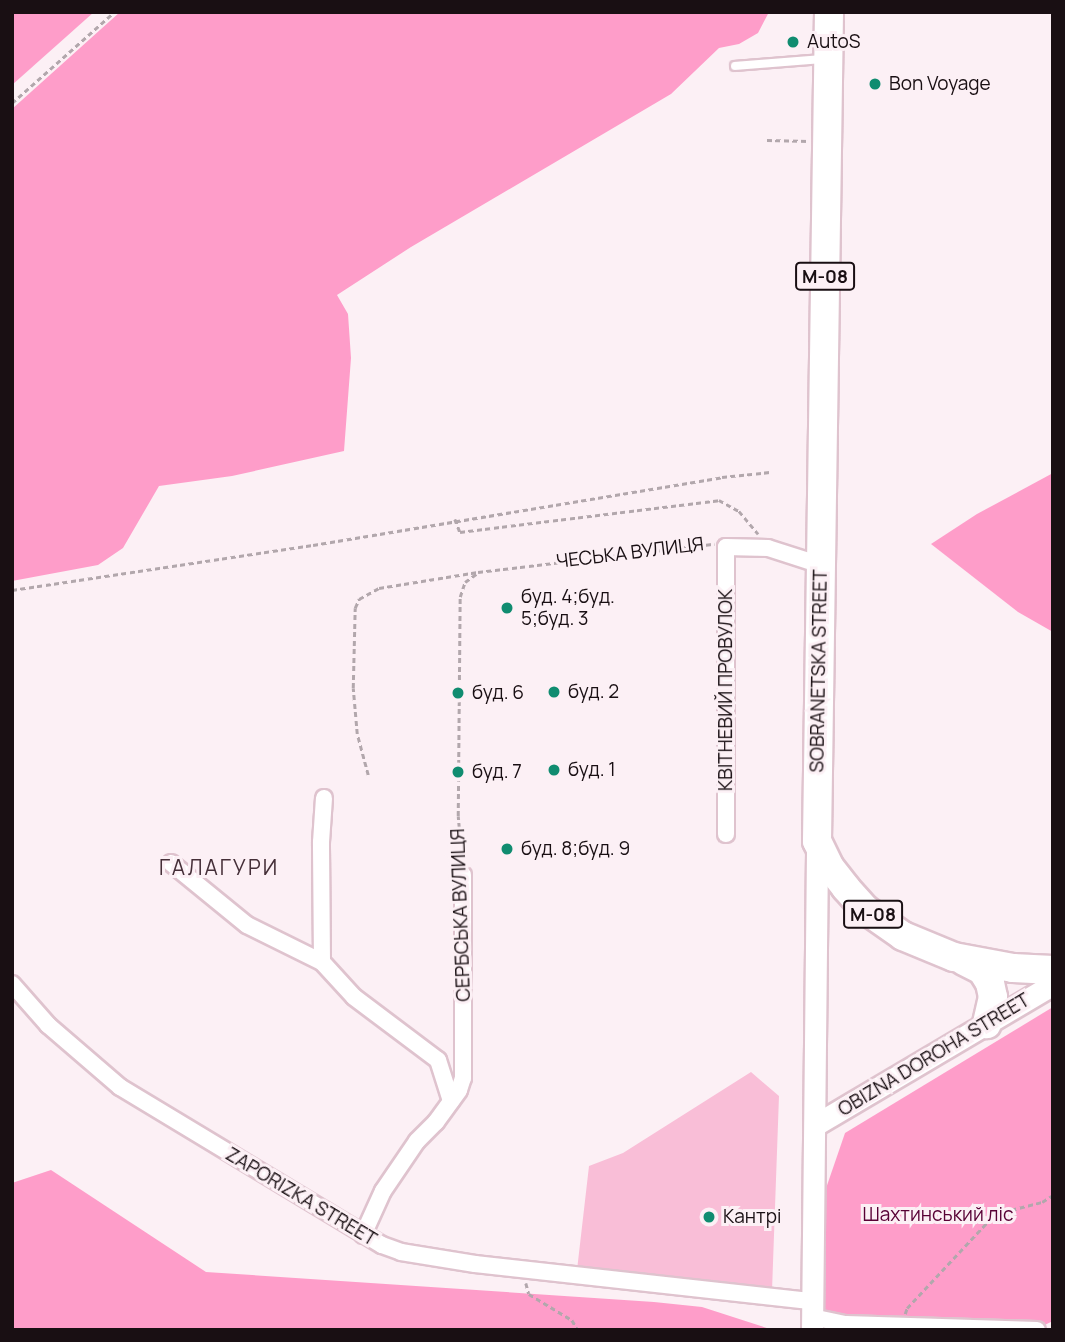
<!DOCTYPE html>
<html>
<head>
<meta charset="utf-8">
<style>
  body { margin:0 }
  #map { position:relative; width:1065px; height:1342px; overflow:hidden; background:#fcf0f5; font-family:Manrope,sans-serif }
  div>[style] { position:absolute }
  .green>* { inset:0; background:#f9bed7 }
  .forest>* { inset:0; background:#fe9dc9 }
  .path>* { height:2.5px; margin-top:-1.25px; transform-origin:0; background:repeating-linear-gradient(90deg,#b2a7ac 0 5px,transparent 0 8.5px) }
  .roads { filter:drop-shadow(2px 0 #dfc3ce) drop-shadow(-2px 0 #dfc3ce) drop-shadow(0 2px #dfc3ce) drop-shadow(0 -2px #dfc3ce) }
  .lane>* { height:8px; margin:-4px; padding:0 4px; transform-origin:4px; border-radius:4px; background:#fff }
  .street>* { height:16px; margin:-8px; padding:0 8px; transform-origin:8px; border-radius:8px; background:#fff }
  .secondary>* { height:21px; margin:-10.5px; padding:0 10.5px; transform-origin:10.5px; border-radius:10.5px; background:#fff }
  .highway>* { height:28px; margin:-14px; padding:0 14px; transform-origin:14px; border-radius:14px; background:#fff }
  .dots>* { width:19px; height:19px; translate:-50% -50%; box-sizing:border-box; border:4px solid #fcf0f5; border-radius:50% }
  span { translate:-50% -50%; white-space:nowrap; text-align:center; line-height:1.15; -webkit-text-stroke:6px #fcf0f5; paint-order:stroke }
  .shield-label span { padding:2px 5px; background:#fcf0f5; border:2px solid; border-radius:5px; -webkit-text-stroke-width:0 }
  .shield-label { font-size:18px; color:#190f13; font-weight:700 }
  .poi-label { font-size:19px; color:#190f13 }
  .left { translate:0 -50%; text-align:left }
  .street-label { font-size:19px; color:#190f13 }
  .park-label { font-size:19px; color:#580135 }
  .neighbourhood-label { font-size:21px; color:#452f38; letter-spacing:2px }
  .frame { position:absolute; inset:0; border:14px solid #190f13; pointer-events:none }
</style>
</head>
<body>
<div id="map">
  <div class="green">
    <div style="clip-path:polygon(751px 1072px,779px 1096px,772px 1291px,577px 1270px,589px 1166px,623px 1153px)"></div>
  </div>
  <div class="forest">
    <div style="clip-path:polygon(12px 12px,94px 12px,12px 85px)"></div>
    <div style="clip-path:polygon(120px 12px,769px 12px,758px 33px,739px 44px,719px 48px,671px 94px,411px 247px,337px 295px,348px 314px,351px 358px,344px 451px,232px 476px,159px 486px,123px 548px,98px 565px,12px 581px,12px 109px)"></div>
    <div style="clip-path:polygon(1053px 473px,1053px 632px,1018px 612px,931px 544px,977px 514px)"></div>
    <div style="clip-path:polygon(1053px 1007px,1053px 1321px,1034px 1330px,821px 1330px,823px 1197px,845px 1133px)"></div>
    <div style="clip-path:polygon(51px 1170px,206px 1272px,654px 1302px,702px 1307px,773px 1330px,12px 1330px,12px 1183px)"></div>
  </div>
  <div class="path">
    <div style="left:12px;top:103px;width:137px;rotate:-41.7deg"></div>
    <div style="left:767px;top:140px;width:42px;rotate:1.4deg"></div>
    <div style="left:455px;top:519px;width:14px;rotate:69deg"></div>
    <div style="left:460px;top:532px;width:261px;rotate:-7deg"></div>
    <div style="left:719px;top:500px;width:23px;rotate:29deg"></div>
    <div style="left:739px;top:511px;width:30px;rotate:50deg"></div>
    <div style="left:12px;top:590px;width:304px;rotate:-8.5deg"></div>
    <div style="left:313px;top:545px;width:415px;rotate:-9.4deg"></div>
    <div style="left:722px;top:477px;width:48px;rotate:-5.9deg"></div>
    <div style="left:368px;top:775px;width:42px;rotate:-105deg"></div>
    <div style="left:357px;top:734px;width:46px;rotate:-95deg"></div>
    <div style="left:353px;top:688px;width:80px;rotate:-88.6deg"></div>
    <div style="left:355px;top:608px;width:10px;rotate:-66deg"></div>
    <div style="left:359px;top:599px;width:23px;rotate:-29deg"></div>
    <div style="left:379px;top:588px;width:100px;rotate:-9.2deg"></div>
    <div style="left:478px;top:572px;width:238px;rotate:-6.8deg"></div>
    <div style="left:462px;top:862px;width:46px;rotate:-95deg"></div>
    <div style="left:458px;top:816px;width:219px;rotate:-89.5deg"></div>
    <div style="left:460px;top:597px;width:16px;rotate:-72deg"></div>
    <div style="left:465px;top:582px;width:14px;rotate:-36deg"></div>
    <div style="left:526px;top:1283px;width:11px;rotate:75deg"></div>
    <div style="left:529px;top:1294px;width:50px;rotate:31.2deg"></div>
    <div style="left:572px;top:1320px;width:12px;rotate:59deg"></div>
    <div style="left:905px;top:1314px;width:6px;rotate:-72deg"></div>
    <div style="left:907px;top:1308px;width:129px;rotate:-46.9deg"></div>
    <div style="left:995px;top:1214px;width:49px;rotate:-14.3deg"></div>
    <div style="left:1042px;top:1202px;width:13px;rotate:-32deg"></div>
  </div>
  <div class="roads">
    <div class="lane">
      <div style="left:735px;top:66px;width:87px;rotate:-4.6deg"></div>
    </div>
    <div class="street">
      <div style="left:726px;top:834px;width:287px;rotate:-90deg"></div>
      <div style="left:726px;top:547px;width:42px;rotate:1.4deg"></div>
      <div style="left:768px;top:548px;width:56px;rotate:17.8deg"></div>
      <div style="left:171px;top:863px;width:98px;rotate:39.2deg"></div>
      <div style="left:247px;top:925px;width:84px;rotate:26.3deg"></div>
      <div style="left:322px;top:962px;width:47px;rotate:47.6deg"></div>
      <div style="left:354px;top:997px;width:105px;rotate:36.9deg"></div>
      <div style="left:438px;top:1060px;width:43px;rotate:72.4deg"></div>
      <div style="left:322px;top:962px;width:120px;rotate:-90.5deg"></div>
      <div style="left:321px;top:842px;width:44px;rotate:-86.1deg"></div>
      <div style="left:12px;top:984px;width:55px;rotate:48.7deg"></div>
      <div style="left:48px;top:1025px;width:95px;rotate:40.7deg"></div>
      <div style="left:120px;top:1087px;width:306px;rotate:31.1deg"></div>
      <div style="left:382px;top:1245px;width:20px;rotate:20deg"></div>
      <div style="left:401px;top:1252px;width:75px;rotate:9.2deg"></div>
      <div style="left:475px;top:1264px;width:339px;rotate:6.3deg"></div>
      <div style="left:363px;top:1235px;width:48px;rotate:-65.6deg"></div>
      <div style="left:383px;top:1191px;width:60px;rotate:-55.8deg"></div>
      <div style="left:417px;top:1141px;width:27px;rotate:-45deg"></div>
      <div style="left:436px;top:1122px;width:39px;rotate:-54deg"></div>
      <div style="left:459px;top:1090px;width:13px;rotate:-72deg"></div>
      <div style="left:463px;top:1078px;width:203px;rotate:-90deg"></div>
      <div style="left:812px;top:1317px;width:35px;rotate:12deg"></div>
      <div style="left:846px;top:1324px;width:191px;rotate:1.8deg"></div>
    </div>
    <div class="secondary">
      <div style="left:815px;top:1125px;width:277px;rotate:-30.6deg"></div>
      <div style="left:812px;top:1330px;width:483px;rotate:-89.4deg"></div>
    </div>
    <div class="highway">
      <div style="left:829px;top:12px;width:829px;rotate:90.83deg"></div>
      <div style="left:817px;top:841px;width:28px;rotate:64deg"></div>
      <div style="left:829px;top:866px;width:28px;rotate:52deg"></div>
      <div style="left:846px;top:888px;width:30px;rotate:48deg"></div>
      <div style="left:866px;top:910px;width:45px;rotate:35.1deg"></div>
      <div style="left:903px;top:936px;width:55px;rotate:22.4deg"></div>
      <div style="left:954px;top:957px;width:60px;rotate:10.6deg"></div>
      <div style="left:1013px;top:968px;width:40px;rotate:2.9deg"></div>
      <div style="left:964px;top:961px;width:20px;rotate:27deg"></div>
      <div style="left:982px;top:970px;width:15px;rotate:58deg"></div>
      <div style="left:990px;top:983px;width:14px;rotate:78deg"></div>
      <div style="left:993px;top:997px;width:28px;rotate:103deg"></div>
    </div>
  </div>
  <div class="dots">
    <div style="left:793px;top:42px;background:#108c70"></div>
    <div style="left:875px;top:84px;background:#108c70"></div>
    <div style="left:507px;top:608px;background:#108c70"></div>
    <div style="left:554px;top:692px;background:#108c70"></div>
    <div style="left:458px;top:693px;background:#108c70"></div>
    <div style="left:554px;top:770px;background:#108c70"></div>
    <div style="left:458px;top:772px;background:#108c70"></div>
    <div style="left:507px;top:849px;background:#108c70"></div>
    <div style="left:709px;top:1217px;background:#108c70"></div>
  </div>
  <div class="shield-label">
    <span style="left:825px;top:276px">М-08</span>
    <span style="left:873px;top:914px">М-08</span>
  </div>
  <div class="poi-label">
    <span class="left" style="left:807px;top:42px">AutoS</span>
    <span class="left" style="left:889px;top:84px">Bon Voyage</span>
    <span class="left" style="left:521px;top:608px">буд. 4;буд.<br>5;буд. 3</span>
    <span class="left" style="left:568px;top:692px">буд. 2</span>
    <span class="left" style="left:472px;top:693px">буд. 6</span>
    <span class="left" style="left:568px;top:770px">буд. 1</span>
    <span class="left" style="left:472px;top:772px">буд. 7</span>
    <span class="left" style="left:521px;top:849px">буд. 8;буд. 9</span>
    <span class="left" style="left:723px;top:1217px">Кантрі</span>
  </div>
  <div class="street-label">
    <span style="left:630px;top:553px;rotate:-7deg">ЧЕСЬКА ВУЛИЦЯ</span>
    <span style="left:819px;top:671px;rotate:-89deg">SOBRANETSKA STREET</span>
    <span style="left:726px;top:690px;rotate:-90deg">КВІТНЕВИЙ ПРОВУЛОК</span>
    <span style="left:461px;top:915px;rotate:-92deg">СЕРБСЬКА ВУЛИЦЯ</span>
    <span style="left:934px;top:1055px;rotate:-31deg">OBIZNA DOROHA STREET</span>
    <span style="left:301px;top:1197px;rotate:31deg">ZAPORIZKA STREET</span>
  </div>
  <div class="park-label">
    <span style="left:938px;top:1215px">Шахтинський ліс</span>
  </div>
  <div class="neighbourhood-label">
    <span style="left:219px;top:867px">ГАЛАГУРИ</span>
  </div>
  <div class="frame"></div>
</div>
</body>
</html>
